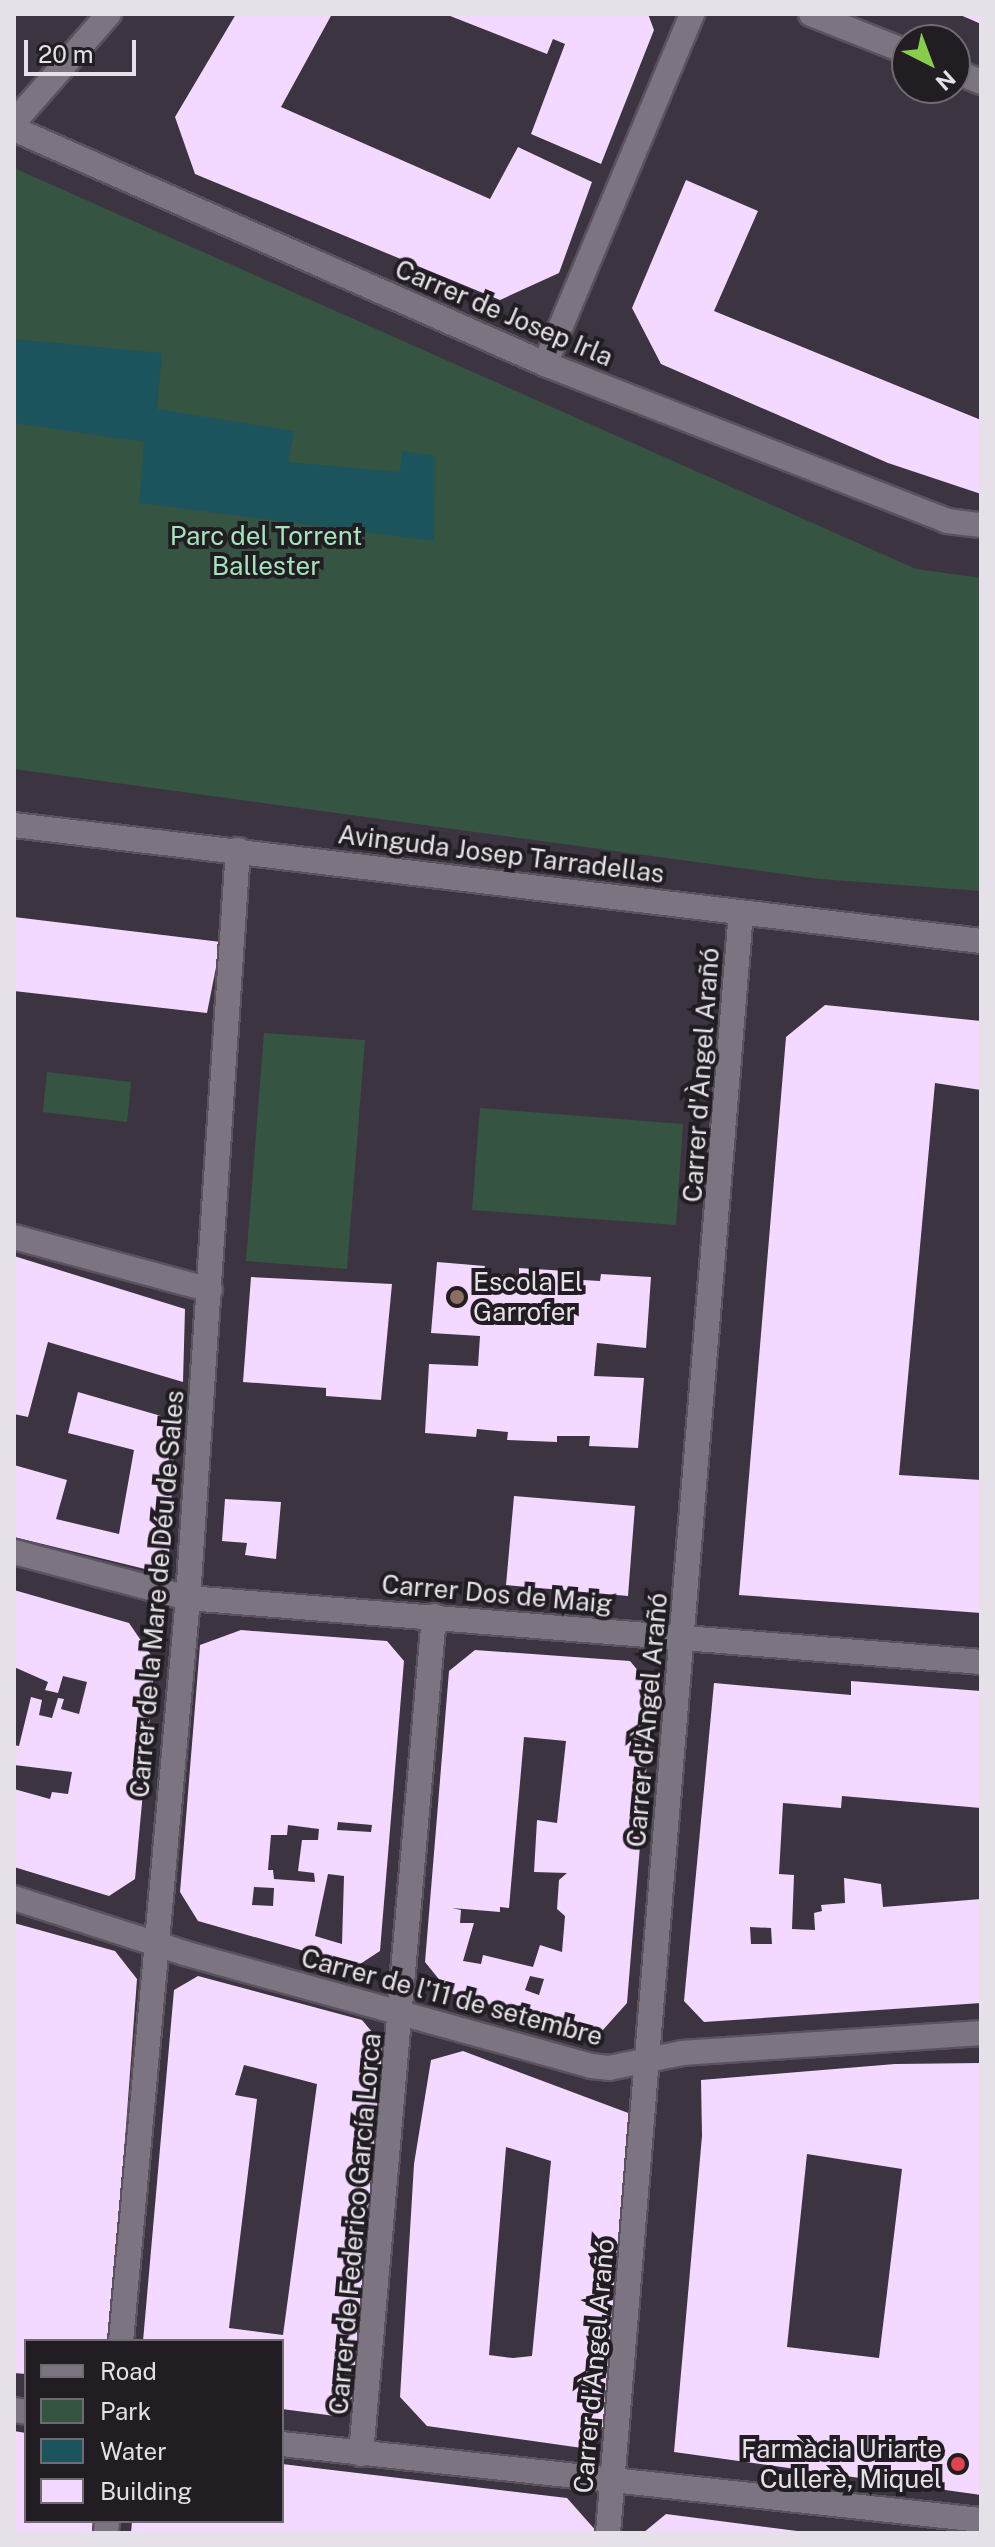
<!DOCTYPE html>
<html>
<head>
<meta charset="utf-8">
<style>
  body { margin:0 }
  #map { position:relative; width:995px; height:2547px; overflow:hidden; background:#3c3440; font-family:"Public Sans",sans-serif }
  div>[style] { position:absolute }
  .green>* { inset:0; background:#365442 }
  .water>* { inset:0; background:#1c545d }
  .building>* { inset:0; background:#f3d8ff }
  .roads { filter:drop-shadow(2px 0 #5a525c) drop-shadow(-2px 0 #5a525c) drop-shadow(0 2px #5a525c) drop-shadow(0 -2px #5a525c) }
  .street>* { height:24px; margin:-12px; padding:0 12px; transform-origin:12px; border-radius:12px; background:#7d7481 }
  .dots>* { width:22px; height:22px; translate:-50% -50%; box-sizing:border-box; border:4px solid #211d22; border-radius:50% }
  span { translate:-50% -50%; white-space:nowrap; text-align:center; line-height:1.15; -webkit-text-stroke:8px #211d22; paint-order:stroke }
  .street-label { font-size:26px; color:#e6e1e8 }
  .park-label { font-size:26px; color:#a3e6bc }
  .poi-label { font-size:26px; color:#e6e1e8 }
  .left { translate:0 -50%; text-align:left }
  .right { translate:-100% -50%; text-align:right }
  .frame { position:absolute; inset:0; border:16px solid #e6e1e8; pointer-events:none }
  .legend { position:absolute; left:24px; top:2339px; width:260px; height:184px; box-sizing:border-box; background:#211d22; border:2px solid #706b71; margin:0; padding:10px 14px; list-style:none; font-size:24px; color:#e6e1e8 }
  .legend li { display:flex; align-items:center; gap:16px; height:40px }
  .legend b { width:40px; border:2px solid #706b71 }
  .north { position:absolute; left:891px; top:24px; width:80px; height:80px; box-sizing:border-box; background:#211d22; border:2px solid #706b71; border-radius:50%; rotate:138deg; font-size:22px; font-weight:700; line-height:32px; text-align:center; color:#e6e1e8 }
  .north::after { content:''; display:block; margin:auto; width:28px; height:36px; background:#87cf4b; clip-path:polygon(50% 0,100% 100%,50% 72%,0 100%) }
  .scale { position:absolute; left:24px; top:40px; width:112px; height:36px; box-sizing:border-box; border:4px solid #e6e1e8; border-top:0; padding-left:10px; font-size:24px; line-height:28px; white-space:nowrap; color:#e6e1e8; -webkit-text-stroke:6px #211d22; paint-order:stroke }
</style>
</head>
<body>
<div id="map">
  <div class="green">
    <div style="clip-path:polygon(14px 168px,916px 569px,981px 578px,981px 891px,820px 879px,14px 769px)"></div>
    <div style="clip-path:polygon(264px 1033px,365px 1040px,347px 1269px,246px 1261px)"></div>
    <div style="clip-path:polygon(47px 1072px,131px 1082px,127px 1122px,43px 1112px)"></div>
    <div style="clip-path:polygon(480px 1108px,683px 1124px,676px 1225px,472px 1210px)"></div>
  </div>
  <div class="water">
    <div style="clip-path:polygon(14px 339px,162px 353px,157px 409px,294px 431px,288px 462px,400px 472px,402px 451px,435px 456px,434px 541px,139px 503px,144px 442px,14px 423px)"></div>
  </div>
  <div class="building">
    <div style="clip-path:polygon(236px 14px,332px 14px,281px 107px,490px 199px,518px 147px,592px 182px,559px 273px,500px 300px,195px 174px,175px 117px)"></div>
    <div style="clip-path:polygon(445px 14px,648px 14px,654px 30px,601px 164px,531px 134px,565px 44px,553px 39px,547px 54px)"></div>
    <div style="clip-path:polygon(958px 14px,981px 14px,981px 24px)"></div>
    <div style="clip-path:polygon(686px 180px,758px 211px,714px 311px,981px 420px,981px 494px,888px 463px,661px 364px,632px 308px)"></div>
    <div style="clip-path:polygon(14px 917px,221px 942px,207px 1013px,14px 991px)"></div>
    <div style="clip-path:polygon(825px 1005px,981px 1021px,981px 1090px,935px 1083px,899px 1475px,981px 1480px,981px 1613px,739px 1595px,786px 1037px)"></div>
    <div style="clip-path:polygon(14px 1256px,185px 1309px,183px 1382px,48px 1342px,28px 1417px,14px 1414px)"></div>
    <div style="clip-path:polygon(437px 1262px,485px 1266px,483px 1274px,519px 1276px,519px 1268px,566px 1271px,566px 1279px,600px 1281px,601px 1274px,651px 1277px,646px 1348px,597px 1343px,594px 1376px,644px 1378px,638px 1448px,589px 1446px,590px 1436px,557px 1436px,557px 1442px,507px 1440px,508px 1432px,477px 1429px,476px 1437px,425px 1433px,429px 1364px,478px 1366px,480px 1336px,431px 1333px)"></div>
    <div style="clip-path:polygon(251px 1277px,392px 1284px,381px 1400px,326px 1396px,326px 1388px,243px 1382px)"></div>
    <div style="clip-path:polygon(78px 1392px,175px 1420px,169px 1556px,145px 1569px,14px 1537px,14px 1465px,67px 1480px,56px 1519px,119px 1534px,134px 1450px,68px 1433px)"></div>
    <div style="clip-path:polygon(514px 1496px,635px 1506px,628px 1596px,506px 1585px)"></div>
    <div style="clip-path:polygon(225px 1499px,281px 1502px,276px 1559px,245px 1555px,247px 1543px,222px 1541px)"></div>
    <div style="clip-path:polygon(14px 1590px,129px 1623px,155px 1661px,135px 1879px,109px 1896px,14px 1867px,14px 1789px,50px 1799px,52px 1792px,68px 1794px,72px 1772px,14px 1765px,14px 1745px,19px 1746px,31px 1697px,42px 1700px,39px 1715px,52px 1718px,58px 1698px,64px 1699px,61px 1709px,79px 1714px,87px 1682px,63px 1676px,58px 1693px,45px 1690px,48px 1682px,14px 1667px)"></div>
    <div style="clip-path:polygon(evenodd,241px 1630px,387px 1641px,404px 1661px,380px 1951px,357px 1966px,198px 1921px,180px 1892px,200px 1645px,241px 1630px,338px 1822px,372px 1825px,371px 1832px,337px 1830px,338px 1822px,241px 1630px,288px 1825px,319px 1829px,318px 1840px,302px 1840px,298px 1871px,314px 1873px,315px 1882px,274px 1879px,273px 1870px,268px 1870px,271px 1835px,287px 1835px,288px 1825px,241px 1630px,328px 1874px,344px 1876px,342px 1944px,315px 1936px,328px 1874px,241px 1630px,254px 1887px,274px 1888px,273px 1906px,252px 1905px,254px 1887px)"></div>
    <div style="clip-path:polygon(evenodd,475px 1650px,630px 1661px,653px 1689px,627px 2003px,602px 2031px,577px 2030px,450px 1993px,425px 1962px,449px 1671px,475px 1650px,524px 1737px,566px 1741px,557px 1823px,537px 1820px,534px 1872px,567px 1873px,559px 1880px,557px 1909px,565px 1916px,562px 1952px,540px 1945px,533px 1967px,483px 1955px,481px 1964px,463px 1961px,474px 1923px,460px 1923px,461px 1910px,452px 1908px,500px 1912px,500px 1907px,509px 1908px,524px 1737px,475px 1650px,530px 1976px,544px 1979px,539px 1995px,525px 1990px,530px 1976px)"></div>
    <div style="clip-path:polygon(evenodd,851px 1681px,981px 1691px,981px 1808px,842px 1796px,841px 1808px,783px 1803px,779px 1874px,794px 1875px,792px 1929px,815px 1930px,814px 1913px,822px 1911px,821px 1905px,845px 1903px,844px 1878px,881px 1884px,883px 1907px,981px 1899px,981px 2003px,704px 2022px,684px 2001px,714px 1683px,851px 1695px,851px 1681px,750px 1927px,771px 1928px,772px 1944px,751px 1944px,750px 1927px)"></div>
    <div style="clip-path:polygon(14px 1923px,115px 1951px,137px 1979px,110px 2341px,26px 2341px,26px 2374px,14px 2373px)"></div>
    <div style="clip-path:polygon(evenodd,198px 1976px,362px 2020px,387px 2050px,356px 2394px,335px 2416px,282px 2409px,282px 2341px,143px 2341px,174px 1990px,198px 1976px,244px 2065px,317px 2084px,283px 2335px,229px 2328px,257px 2099px,235px 2095px,244px 2065px)"></div>
    <div style="clip-path:polygon(evenodd,463px 2051px,631px 2114px,604px 2426px,582px 2448px,427px 2426px,400px 2397px,414px 2164px,431px 2060px,463px 2051px,506px 2147px,551px 2161px,532px 2356px,513px 2358px,489px 2355px,506px 2147px)"></div>
    <div style="clip-path:polygon(evenodd,981px 2063px,981px 2495px,674px 2452px,702px 2136px,701px 2080px,895px 2064px,981px 2063px,807px 2154px,902px 2169px,879px 2358px,787px 2347px,807px 2154px)"></div>
    <div style="clip-path:polygon(14px 2431px,26px 2433px,26px 2521px,96px 2521px,95px 2533px,14px 2533px)"></div>
    <div style="clip-path:polygon(282px 2464px,567px 2498px,598px 2533px,131px 2533px,132px 2521px,282px 2521px)"></div>
    <div style="clip-path:polygon(666px 2514px,797px 2531px,797px 2533px,643px 2533px)"></div>
  </div>
  <div class="roads">
    <div class="street">
      <div style="left:811px;top:14px;width:103px;rotate:21.6deg"></div>
      <div style="left:955px;top:71px;width:28px;rotate:23deg"></div>
      <div style="left:14px;top:122px;width:144px;rotate:-48.7deg"></div>
      <div style="left:14px;top:129px;width:581px;rotate:23.87deg"></div>
      <div style="left:545px;top:364px;width:432px;rotate:21.3deg"></div>
      <div style="left:947px;top:521px;width:34px;rotate:7deg"></div>
      <div style="left:545px;top:364px;width:380px;rotate:-67.2deg"></div>
      <div style="left:14px;top:825px;width:974px;rotate:6.84deg"></div>
      <div style="left:14px;top:1237px;width:203px;rotate:15.1deg"></div>
      <div style="left:14px;top:1552px;width:180px;rotate:14.8deg"></div>
      <div style="left:188px;top:1598px;width:796px;rotate:4.61deg"></div>
      <div style="left:14px;top:1898px;width:179px;rotate:17.9deg"></div>
      <div style="left:184px;top:1953px;width:422px;rotate:15.5deg"></div>
      <div style="left:591px;top:2066px;width:18px;rotate:6deg"></div>
      <div style="left:609px;top:2068px;width:75px;rotate:-11.6deg"></div>
      <div style="left:682px;top:2053px;width:300px;rotate:-3.8deg"></div>
      <div style="left:121px;top:2341px;width:746px;rotate:-84.85deg"></div>
      <div style="left:188px;top:1598px;width:750px;rotate:-86.18deg"></div>
      <div style="left:14px;top:2410px;width:12px;rotate:9deg"></div>
      <div style="left:282px;top:2444px;width:703px;rotate:6.21deg"></div>
      <div style="left:361px;top:2454px;width:841px;rotate:-85.02deg"></div>
      <div style="left:106px;top:2533px;width:12px;rotate:-85deg"></div>
      <div style="left:608px;top:2533px;width:1626px;rotate:-85.31deg"></div>
    </div>
  </div>
  <div class="dots">
    <div style="left:457px;top:1297px;background:#8d6e63"></div>
    <div style="left:958px;top:2464px;background:#e0444e"></div>
  </div>
  <div class="street-label">
    <span style="left:504px;top:313px;rotate:23deg">Carrer de Josep Irla</span>
    <span style="left:501px;top:854px;rotate:7deg">Avinguda Josep Tarradellas</span>
    <span style="left:701px;top:1075px;rotate:-86deg">Carrer d'Àngel Arañó</span>
    <span style="left:157px;top:1594px;rotate:-85deg">Carrer de la Mare de Déu de Sales</span>
    <span style="left:497px;top:1594px;rotate:5deg">Carrer Dos de Maig</span>
    <span style="left:647px;top:1720px;rotate:-85deg">Carrer d'Àngel Arañó</span>
    <span style="left:452px;top:1997px;rotate:15deg">Carrer de l'11 de setembre</span>
    <span style="left:355px;top:2224px;rotate:-85deg">Carrer de Federico García Lorca</span>
    <span style="left:594px;top:2366px;rotate:-85deg">Carrer d'Àngel Arañó</span>
  </div>
  <div class="park-label">
    <span style="left:266px;top:551px">Parc del Torrent<br>Ballester</span>
  </div>
  <div class="poi-label">
    <span class="left" style="left:473px;top:1297px">Escola El<br>Garrofer</span>
    <span class="right" style="left:942px;top:2464px">Farmàcia Uriarte<br>Cullerè, Miquel</span>
  </div>
  <div class="frame"></div>
  <ul class="legend">
  <li><b style="height:10px;background:#7d7481"></b>Road</li>
  <li><b style="height:22px;background:#365442"></b>Park</li>
  <li><b style="height:22px;background:#1c545d"></b>Water</li>
  <li><b style="height:22px;background:#f3d8ff"></b>Building</li>
  </ul>
  <div class="north">N</div>
  <div class="scale">20 m</div>
</div>
</body>
</html>
